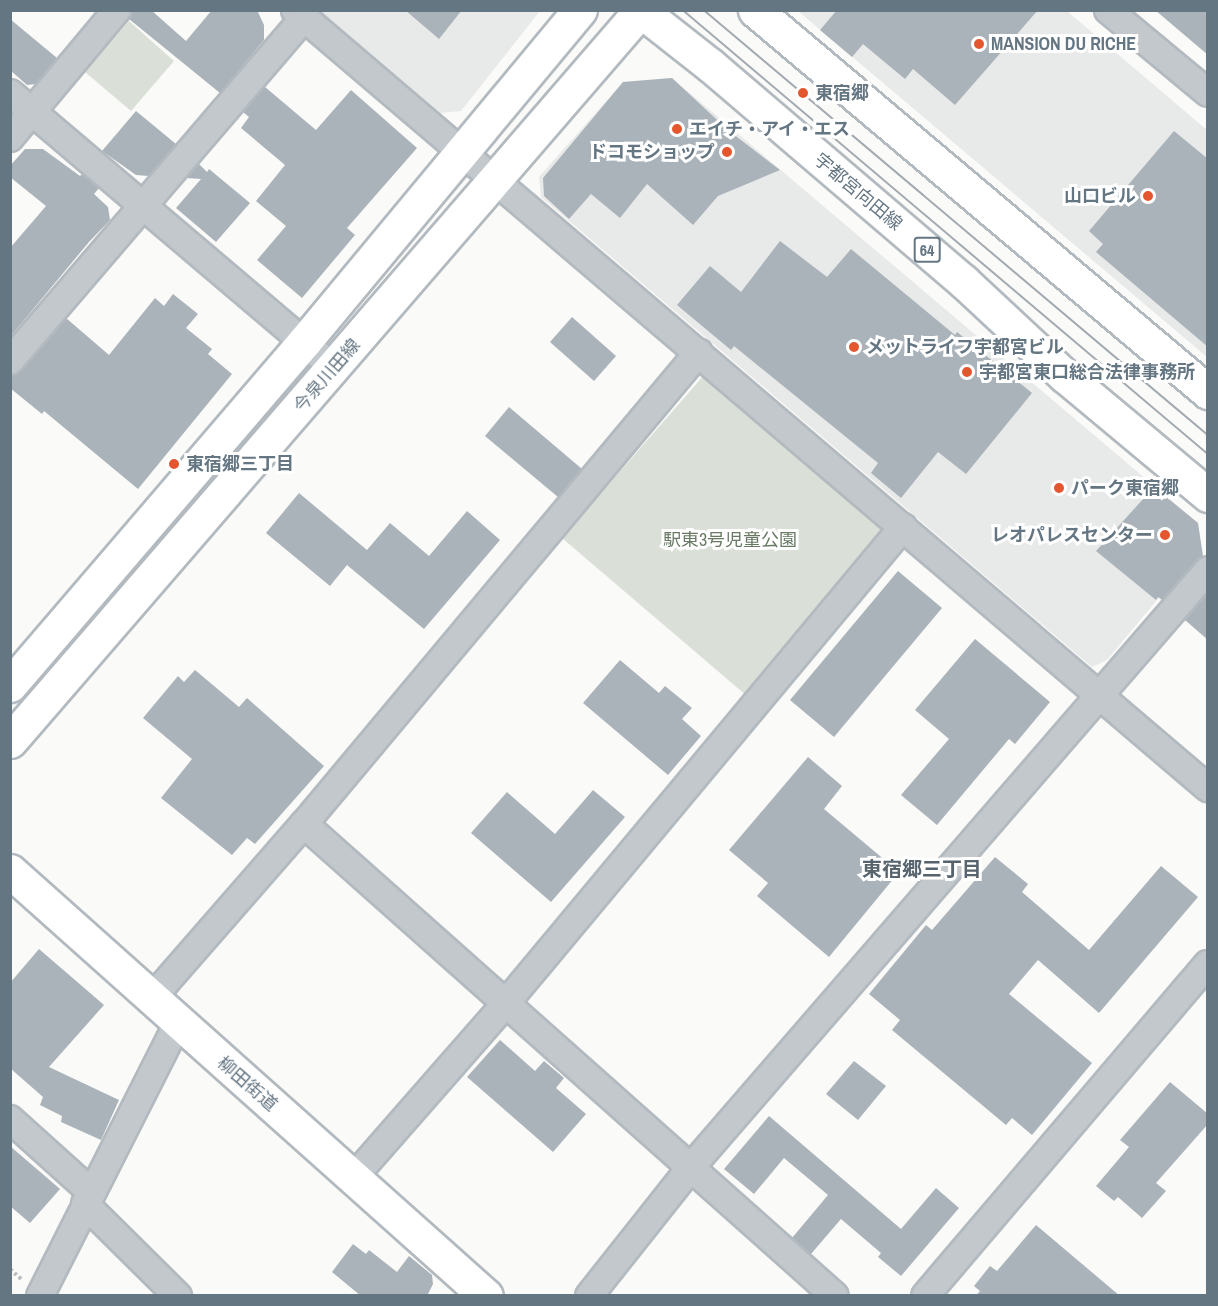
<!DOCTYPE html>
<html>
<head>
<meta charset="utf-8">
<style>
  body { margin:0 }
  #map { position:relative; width:1218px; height:1306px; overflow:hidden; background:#fafaf8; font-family:"Archivo Narrow","Noto Sans JP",sans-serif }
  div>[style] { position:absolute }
  .built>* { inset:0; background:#e8e9e9 }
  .green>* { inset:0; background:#dadfd7 }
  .building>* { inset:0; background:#aab3b9 }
  .path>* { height:4px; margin-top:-2px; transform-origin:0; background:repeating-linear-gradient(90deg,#bbbfc2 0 3px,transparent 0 6px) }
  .roads { filter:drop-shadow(2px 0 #b3babf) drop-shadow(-2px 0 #b3babf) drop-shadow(0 2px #b3babf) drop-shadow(0 -2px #b3babf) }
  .street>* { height:26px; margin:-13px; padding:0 13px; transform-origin:13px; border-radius:13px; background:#c3c8cc }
  .secondary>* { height:33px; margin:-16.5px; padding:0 16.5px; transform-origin:16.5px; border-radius:16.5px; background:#fff }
  .primary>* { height:33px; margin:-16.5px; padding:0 16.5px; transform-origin:16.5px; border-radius:16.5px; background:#fff }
  .tram>* { height:1.5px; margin:-0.75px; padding:0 0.75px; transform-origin:0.75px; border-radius:0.75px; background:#a2aab0 }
  .dots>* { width:16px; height:16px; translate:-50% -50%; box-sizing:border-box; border:3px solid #fff; border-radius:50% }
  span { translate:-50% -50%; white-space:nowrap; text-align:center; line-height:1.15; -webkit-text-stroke:6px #fff; paint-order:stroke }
  .shield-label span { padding:2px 4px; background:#fff; border:2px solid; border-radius:4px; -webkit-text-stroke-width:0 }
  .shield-label { font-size:16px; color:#657683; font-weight:700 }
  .poi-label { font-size:18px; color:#657683; font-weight:700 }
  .left { translate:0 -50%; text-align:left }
  .right { translate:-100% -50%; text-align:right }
  .street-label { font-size:18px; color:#657683 }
  .park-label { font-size:18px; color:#687a64 }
  .neighbourhood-label { font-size:20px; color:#57646e; font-weight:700 }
  .frame { position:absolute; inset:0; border:12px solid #657683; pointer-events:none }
</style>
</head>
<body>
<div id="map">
  <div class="built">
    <div style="clip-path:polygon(319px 11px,539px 10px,540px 11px,461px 111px,440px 113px)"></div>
    <div style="clip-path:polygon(798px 11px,1067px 11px,1207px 130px,1207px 357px)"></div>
    <div style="clip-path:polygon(672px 78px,1198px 523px,1201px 547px,1107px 660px,1092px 667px,541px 197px,539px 177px,623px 82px)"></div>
  </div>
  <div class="green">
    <div style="clip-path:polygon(129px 21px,174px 61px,131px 111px,85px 72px)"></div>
    <div style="clip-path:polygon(704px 375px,883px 531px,747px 696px,562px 538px)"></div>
  </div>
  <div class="building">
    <div style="clip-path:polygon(132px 10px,151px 10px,186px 41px,212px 10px,257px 10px,264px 25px,264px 40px,220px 93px,129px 19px)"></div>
    <div style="clip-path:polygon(405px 10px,462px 10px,439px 39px)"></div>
    <div style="clip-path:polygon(837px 10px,1038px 10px,955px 105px,913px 69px,905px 79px,863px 44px,852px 57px,820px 30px)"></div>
    <div style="clip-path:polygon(1155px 10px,1208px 10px,1208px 55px)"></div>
    <div style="clip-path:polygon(10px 19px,57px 58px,36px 84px,27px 85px,10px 70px)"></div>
    <div style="clip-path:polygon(672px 78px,728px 130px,780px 170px,718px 196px,693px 225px,647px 184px,620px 218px,591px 194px,569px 219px,544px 196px,543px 178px,623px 82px)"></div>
    <div style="clip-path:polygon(265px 87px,316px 130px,351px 90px,417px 148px,347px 228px,355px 235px,302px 298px,257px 260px,286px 226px,256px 201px,285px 165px,241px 128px,249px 117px,243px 112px)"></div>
    <div style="clip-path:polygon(136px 111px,176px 144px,149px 176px,136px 175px,102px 151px)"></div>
    <div style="clip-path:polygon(1174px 131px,1208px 159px,1208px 347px,1096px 252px,1103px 244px,1089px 231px)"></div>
    <div style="clip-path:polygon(25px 149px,43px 149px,80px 176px,82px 174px,99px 188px,94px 194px,108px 207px,110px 220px,89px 242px,10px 337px,10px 248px,46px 206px,10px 177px,10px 166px)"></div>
    <div style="clip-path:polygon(199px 164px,207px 172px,209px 169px,250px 203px,216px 242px,176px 208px,201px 179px,186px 178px)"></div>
    <div style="clip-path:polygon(780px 241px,827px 277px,851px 249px,955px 335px,957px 332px,1032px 393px,966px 474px,938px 452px,901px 498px,871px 473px,878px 463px,734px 346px,731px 350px,677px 305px,710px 266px,741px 292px)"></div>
    <div style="clip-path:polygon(173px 294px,198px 314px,186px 328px,212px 349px,208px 354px,232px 374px,138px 489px,44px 411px,42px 414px,10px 388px,10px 376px,21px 371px,66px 318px,109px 355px,155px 298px,164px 306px)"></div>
    <div style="clip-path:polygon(572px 317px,616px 356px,594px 381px,550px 342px)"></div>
    <div style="clip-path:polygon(509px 407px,582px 469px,558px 497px,485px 436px)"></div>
    <div style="clip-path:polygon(1154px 487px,1198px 523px,1203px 556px,1162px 600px,1158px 597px,1156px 600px,1096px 551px)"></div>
    <div style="clip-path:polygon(299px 493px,367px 550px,390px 523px,429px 556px,467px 511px,500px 540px,424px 629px,347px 565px,330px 586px,266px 533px)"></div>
    <div style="clip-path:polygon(898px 571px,942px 608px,834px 737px,790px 700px)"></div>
    <div style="clip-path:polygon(1208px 593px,1208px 640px,1185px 620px)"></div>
    <div style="clip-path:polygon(975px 639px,1050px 702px,1015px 744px,1009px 739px,937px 825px,901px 795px,949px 739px,915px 710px)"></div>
    <div style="clip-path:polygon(620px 660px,659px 693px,665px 686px,692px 708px,682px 719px,701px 736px,668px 775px,583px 703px)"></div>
    <div style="clip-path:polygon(195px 670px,239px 707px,247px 698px,324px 766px,255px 844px,247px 838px,232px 855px,161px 798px,192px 759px,143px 718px,178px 676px,184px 682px)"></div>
    <div style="clip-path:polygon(808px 757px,842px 786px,824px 809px,899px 872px,829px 957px,757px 896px,768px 883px,729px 850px)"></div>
    <div style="clip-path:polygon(593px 790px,625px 817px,551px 902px,471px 833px,507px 792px,555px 834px)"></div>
    <div style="clip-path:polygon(995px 857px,1028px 884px,1022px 892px,1089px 950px,1161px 866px,1198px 897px,1099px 1013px,1038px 960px,1009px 994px,1092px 1063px,1032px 1135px,1012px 1118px,1006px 1125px,892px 1030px,900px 1020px,869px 994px,926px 925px,932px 930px)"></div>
    <div style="clip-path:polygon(39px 949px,104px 1005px,49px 1067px,119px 1100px,101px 1140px,61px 1122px,62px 1116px,40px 1105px,43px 1097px,10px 1068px,10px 983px)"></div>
    <div style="clip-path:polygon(500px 1040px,535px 1071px,544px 1061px,564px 1078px,556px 1088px,586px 1114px,553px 1152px,467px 1077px)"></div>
    <div style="clip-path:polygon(854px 1061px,886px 1086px,858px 1120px,826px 1094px)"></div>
    <div style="clip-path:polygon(1170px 1082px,1208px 1114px,1208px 1124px,1156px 1183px,1166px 1191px,1142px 1218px,1118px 1197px,1114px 1201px,1096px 1186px,1129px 1147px,1120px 1140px)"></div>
    <div style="clip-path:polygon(769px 1116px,901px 1229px,936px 1188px,959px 1208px,901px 1276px,878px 1257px,881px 1253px,841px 1219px,811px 1254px,792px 1238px,828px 1195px,784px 1158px,754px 1194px,724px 1169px)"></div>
    <div style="clip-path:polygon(10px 1146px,60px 1189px,30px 1223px,10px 1206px)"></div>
    <div style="clip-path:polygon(1036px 1225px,1120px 1296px,976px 1296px,980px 1291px,974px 1286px,990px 1266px,997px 1271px)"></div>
    <div style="clip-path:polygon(353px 1244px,366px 1254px,369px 1250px,397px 1272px,409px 1256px,432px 1275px,433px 1284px,427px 1296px,361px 1296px,332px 1272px)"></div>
  </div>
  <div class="path">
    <div style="left:10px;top:1269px;width:15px;rotate:42deg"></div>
  </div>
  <div class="roads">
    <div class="street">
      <div style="left:295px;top:10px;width:1200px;rotate:40.44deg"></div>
      <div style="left:1108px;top:10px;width:130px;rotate:39.7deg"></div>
      <div style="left:10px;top:93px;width:425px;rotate:40.3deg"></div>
      <div style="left:10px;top:138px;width:167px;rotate:-50.1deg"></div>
      <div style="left:10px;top:361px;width:452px;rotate:-49.4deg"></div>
      <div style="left:304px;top:824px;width:710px;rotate:41.63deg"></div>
      <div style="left:152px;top:998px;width:231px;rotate:-48.9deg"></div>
      <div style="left:304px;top:824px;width:615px;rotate:-50.08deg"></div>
      <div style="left:10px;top:1119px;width:109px;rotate:42deg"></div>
      <div style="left:353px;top:1178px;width:232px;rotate:-48.8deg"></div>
      <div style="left:506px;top:1003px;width:620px;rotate:-50.17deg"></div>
      <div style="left:85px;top:1204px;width:131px;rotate:44.7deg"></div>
      <div style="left:40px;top:1296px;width:306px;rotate:-63.2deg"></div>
      <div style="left:589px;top:1296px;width:166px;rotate:-51.6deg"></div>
      <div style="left:692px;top:1166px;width:788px;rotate:-49.11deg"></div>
      <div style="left:925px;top:1296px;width:436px;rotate:-49.6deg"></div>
    </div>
    <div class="secondary">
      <div style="left:10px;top:685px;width:452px;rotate:-49.4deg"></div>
      <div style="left:304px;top:342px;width:432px;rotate:-50.3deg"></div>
      <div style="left:10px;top:741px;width:966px;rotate:-49.2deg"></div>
      <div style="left:10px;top:871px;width:638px;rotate:41.76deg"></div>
    </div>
    <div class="primary">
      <div style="left:640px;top:10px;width:89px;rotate:38.2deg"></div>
      <div style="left:710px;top:65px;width:333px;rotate:40.5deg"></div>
      <div style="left:963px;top:281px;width:139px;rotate:43deg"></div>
      <div style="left:1065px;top:376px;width:186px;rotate:39.8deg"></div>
      <div style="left:755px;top:10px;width:593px;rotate:40.14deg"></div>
    </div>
  </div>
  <div class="tram">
    <div style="left:683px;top:10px;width:688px;rotate:40.22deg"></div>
    <div style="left:704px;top:10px;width:659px;rotate:40.14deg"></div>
  </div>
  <div class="dots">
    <div style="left:979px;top:44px;background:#e4572e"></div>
    <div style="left:803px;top:93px;background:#e4572e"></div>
    <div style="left:677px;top:129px;background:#e4572e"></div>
    <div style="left:727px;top:152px;background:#e4572e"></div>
    <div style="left:1148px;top:196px;background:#e4572e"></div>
    <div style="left:854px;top:347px;background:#e4572e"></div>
    <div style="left:967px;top:372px;background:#e4572e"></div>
    <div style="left:174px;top:464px;background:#e4572e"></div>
    <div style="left:1059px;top:488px;background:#e4572e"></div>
    <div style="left:1165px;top:535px;background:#e4572e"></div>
  </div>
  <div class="shield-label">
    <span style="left:927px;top:250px">64</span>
  </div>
  <div class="poi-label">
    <span class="left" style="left:991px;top:44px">MANSION DU RICHE</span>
    <span class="left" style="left:815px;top:93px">東宿郷</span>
    <span class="left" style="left:689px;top:129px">エイチ・アイ・エス</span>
    <span class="right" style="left:715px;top:152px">ドコモショップ</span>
    <span class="right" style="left:1136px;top:196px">山口ビル</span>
    <span class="left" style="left:866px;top:347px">メットライフ宇都宮ビル</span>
    <span class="left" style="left:979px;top:372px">宇都宮東口総合法律事務所</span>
    <span class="left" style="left:186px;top:464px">東宿郷三丁目</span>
    <span class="left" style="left:1071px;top:488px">パーク東宿郷</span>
    <span class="right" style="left:1153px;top:535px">レオパレスセンター</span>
  </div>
  <div class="street-label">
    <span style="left:858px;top:192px;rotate:40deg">宇都宮向田線</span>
    <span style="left:327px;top:376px;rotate:-49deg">今泉川田線</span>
    <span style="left:247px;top:1084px;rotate:41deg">柳田街道</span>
  </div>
  <div class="park-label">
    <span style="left:730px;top:540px">駅東3号児童公園</span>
  </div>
  <div class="neighbourhood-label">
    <span style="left:922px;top:868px">東宿郷三丁目</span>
  </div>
  <div class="frame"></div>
</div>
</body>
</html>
